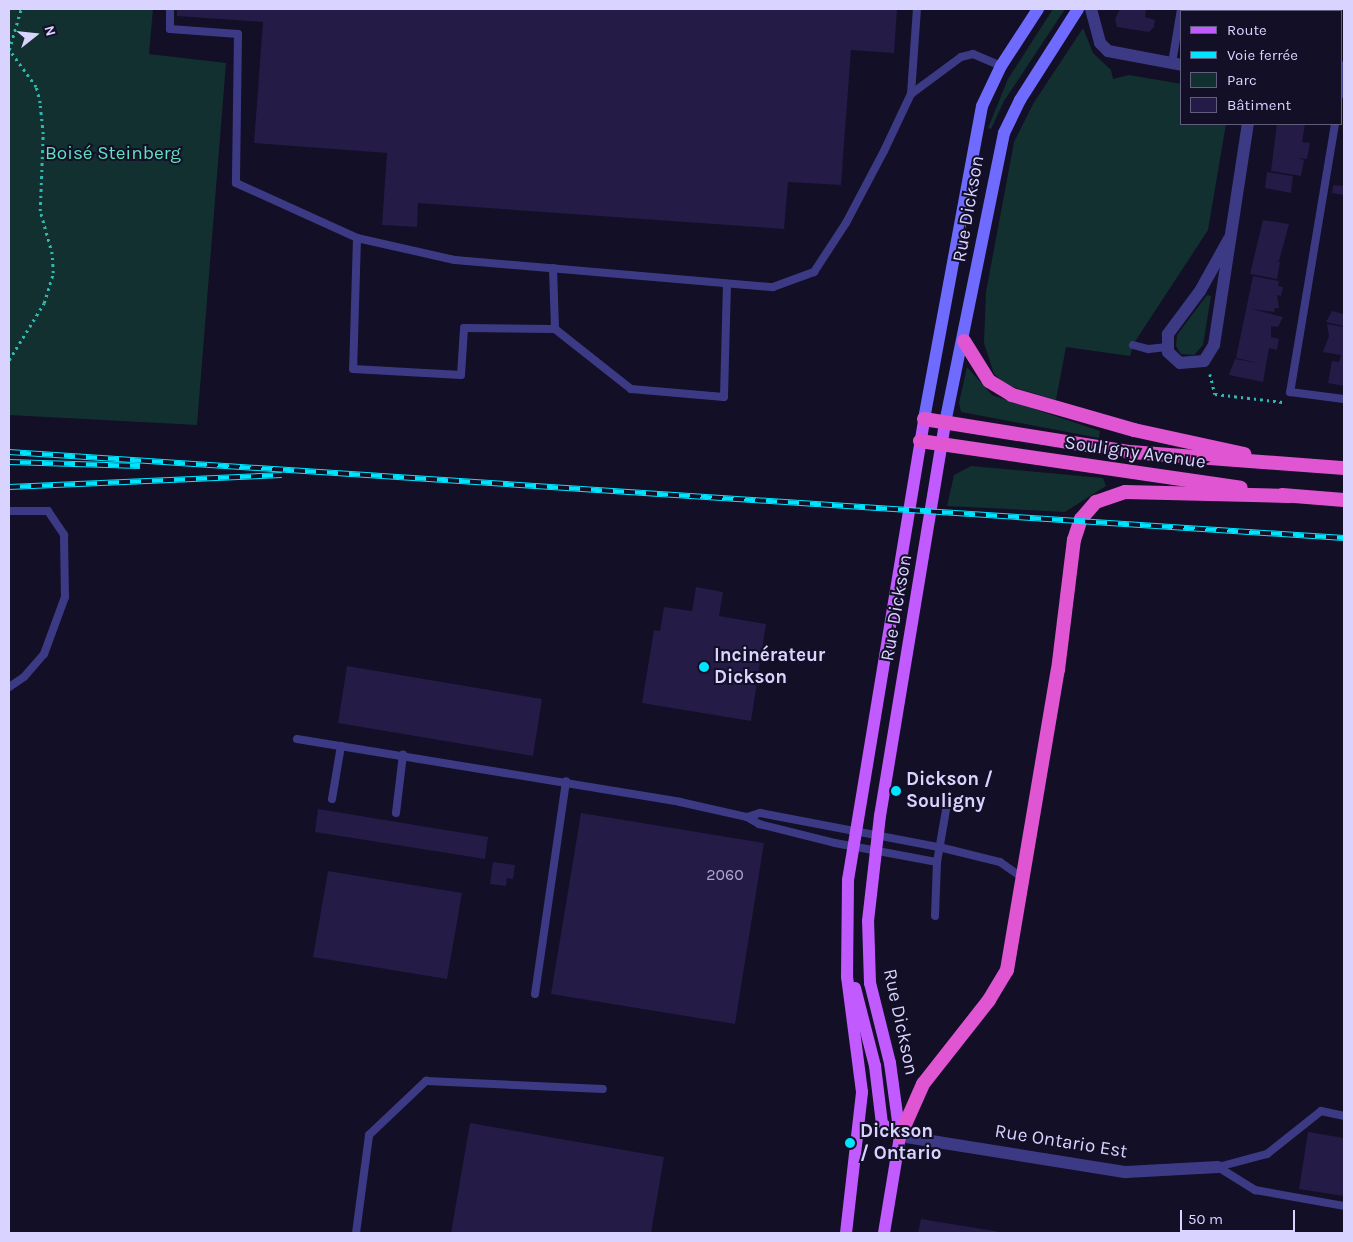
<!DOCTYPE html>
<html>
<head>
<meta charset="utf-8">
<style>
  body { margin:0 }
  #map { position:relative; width:1353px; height:1242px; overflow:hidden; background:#130f26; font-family:Karla,sans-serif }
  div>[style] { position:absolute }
  .green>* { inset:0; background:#12302f }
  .building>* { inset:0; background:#241b47 }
  .path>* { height:2.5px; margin-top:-1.25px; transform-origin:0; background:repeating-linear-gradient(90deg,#2fb8b0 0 2.5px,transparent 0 6.5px) }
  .service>* { height:8px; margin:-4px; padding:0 4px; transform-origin:4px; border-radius:4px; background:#3d3a85 }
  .minor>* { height:12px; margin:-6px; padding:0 6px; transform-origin:6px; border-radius:6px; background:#3d3a85 }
  .secondary>* { height:12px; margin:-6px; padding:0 6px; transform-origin:6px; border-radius:6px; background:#6f6bff }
  .primary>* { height:12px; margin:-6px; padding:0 6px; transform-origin:6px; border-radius:6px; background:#c25bff }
  .trunk>* { height:14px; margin:-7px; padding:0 7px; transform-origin:7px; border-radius:7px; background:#e055d1 }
  .rail>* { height:5.5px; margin-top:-2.75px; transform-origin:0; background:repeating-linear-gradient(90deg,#130f26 0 11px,#00e5ff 0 22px); box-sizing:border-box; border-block:1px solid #00e5ff }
  .dots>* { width:14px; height:14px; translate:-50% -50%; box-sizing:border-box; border:2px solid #130f26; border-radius:50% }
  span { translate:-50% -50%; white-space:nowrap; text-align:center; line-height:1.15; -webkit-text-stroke:4px #130f26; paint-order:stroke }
  .number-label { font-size:16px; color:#aca6d1 }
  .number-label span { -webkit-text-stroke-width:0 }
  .park-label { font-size:19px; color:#5fe0c0 }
  .street-label { font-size:19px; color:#d9d4ff }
  .poi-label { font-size:19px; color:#d9d4ff; font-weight:700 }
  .left { translate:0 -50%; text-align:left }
  .frame { position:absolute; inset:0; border:10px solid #d9d4ff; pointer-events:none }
  .legend { position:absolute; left:1180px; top:10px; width:162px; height:115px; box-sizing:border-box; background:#130f26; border:1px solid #625e7d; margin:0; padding:6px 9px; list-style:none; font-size:15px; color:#d9d4ff }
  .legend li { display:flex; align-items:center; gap:10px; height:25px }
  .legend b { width:25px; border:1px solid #625e7d }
  .north { position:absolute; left:10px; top:10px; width:50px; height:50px; -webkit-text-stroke:4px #130f26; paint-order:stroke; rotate:74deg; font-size:14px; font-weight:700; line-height:20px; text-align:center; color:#d9d4ff }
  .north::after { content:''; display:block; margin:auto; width:18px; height:22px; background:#d9d4ff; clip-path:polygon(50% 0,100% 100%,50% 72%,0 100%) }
  .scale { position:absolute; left:1180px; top:1210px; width:115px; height:22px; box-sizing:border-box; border:2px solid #d9d4ff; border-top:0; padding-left:6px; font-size:15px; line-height:18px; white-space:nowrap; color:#d9d4ff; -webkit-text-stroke:4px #130f26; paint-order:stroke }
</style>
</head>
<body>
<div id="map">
  <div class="green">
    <div style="clip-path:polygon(9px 9px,153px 9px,149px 54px,226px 63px,197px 425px,9px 415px)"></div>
    <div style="clip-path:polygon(1053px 9px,1065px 9px,1004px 101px,991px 129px,988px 128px,1008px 79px)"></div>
    <div style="clip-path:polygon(1083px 28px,1093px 53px,1111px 70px,1113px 79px,1129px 75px,1182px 84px,1182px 124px,1226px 124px,1208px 230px,1134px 343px,1130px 356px,1066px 347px,1056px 400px,1006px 385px,994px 374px,984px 343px,986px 292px,1014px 142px,1033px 104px)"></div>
    <div style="clip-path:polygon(1207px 295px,1211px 296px,1203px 345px,1194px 355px,1181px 354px,1176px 346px,1177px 335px)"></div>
    <div style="clip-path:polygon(967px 367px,992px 395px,1100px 431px,1099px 438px,961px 412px,959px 403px)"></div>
    <div style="clip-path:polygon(971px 466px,1103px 478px,1106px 486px,1065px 512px,947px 506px,954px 475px)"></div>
  </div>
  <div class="building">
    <div style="clip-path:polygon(177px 9px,897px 9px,894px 53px,851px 50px,841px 185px,788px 182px,784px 229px,418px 203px,417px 227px,382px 225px,387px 153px,254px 143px,263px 22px,177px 16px)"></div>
    <div style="clip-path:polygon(1120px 9px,1146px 9px,1145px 17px,1155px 20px,1154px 27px,1149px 32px,1117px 27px,1115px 19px)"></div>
    <div style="clip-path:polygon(1277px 124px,1305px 124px,1302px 142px,1310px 143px,1307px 159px,1298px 158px,1304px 160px,1301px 176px,1271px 171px)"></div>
    <div style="clip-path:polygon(1267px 172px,1293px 176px,1291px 193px,1265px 188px)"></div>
    <div style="clip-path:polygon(1333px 185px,1344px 186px,1344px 195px,1332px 193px)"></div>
    <div style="clip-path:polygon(1263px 220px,1289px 224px,1279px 261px,1274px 260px,1280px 262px,1277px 279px,1250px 274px)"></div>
    <div style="clip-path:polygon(1253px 276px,1279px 281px,1278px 286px,1283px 287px,1281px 296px,1277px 295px,1279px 308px,1275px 308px,1274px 312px,1252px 309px,1283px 317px,1278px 327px,1271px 326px,1271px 337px,1279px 339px,1277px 350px,1269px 348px,1263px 382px,1229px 375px,1235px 359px,1258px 363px,1236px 358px)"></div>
    <div style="clip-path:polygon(1332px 311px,1344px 314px,1344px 326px,1326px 322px)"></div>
    <div style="clip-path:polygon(1327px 324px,1344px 327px,1344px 386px,1328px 383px,1332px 361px,1339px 362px,1341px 355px,1323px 352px,1329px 336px)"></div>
    <div style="clip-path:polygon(696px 587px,723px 592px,719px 616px,766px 624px,751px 721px,642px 703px,654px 630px,660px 631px,664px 607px,692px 611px)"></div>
    <div style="clip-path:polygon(347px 666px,542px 699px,533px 756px,338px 723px)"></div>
    <div style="clip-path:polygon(318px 809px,488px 837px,485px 859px,315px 832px)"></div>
    <div style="clip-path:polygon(581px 813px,764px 843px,735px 1024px,551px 994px)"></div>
    <div style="clip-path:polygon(493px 862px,515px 865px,513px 879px,507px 878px,506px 886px,490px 884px)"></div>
    <div style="clip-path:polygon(328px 871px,462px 893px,447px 979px,313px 957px)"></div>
    <div style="clip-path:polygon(470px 1123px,664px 1157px,651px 1233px,451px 1233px)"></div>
    <div style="clip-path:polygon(1308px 1132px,1344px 1138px,1344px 1196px,1299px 1189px)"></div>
    <div style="clip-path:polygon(921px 1219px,1000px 1232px,1000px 1233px,918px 1233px)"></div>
  </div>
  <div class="path">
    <div style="left:9px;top:50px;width:43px;rotate:-73.7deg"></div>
    <div style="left:9px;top:360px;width:67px;rotate:-58.4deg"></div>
    <div style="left:44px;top:303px;width:31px;rotate:-73deg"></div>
    <div style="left:53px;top:273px;width:19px;rotate:-93deg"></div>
    <div style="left:52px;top:254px;width:45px;rotate:-105.6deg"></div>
    <div style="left:40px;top:211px;width:77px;rotate:-87.8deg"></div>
    <div style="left:43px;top:134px;width:31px;rotate:-96deg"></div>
    <div style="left:40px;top:103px;width:16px;rotate:-104deg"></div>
    <div style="left:36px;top:87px;width:46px;rotate:-126.1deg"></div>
    <div style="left:1210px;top:374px;width:21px;rotate:76deg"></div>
    <div style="left:1215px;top:394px;width:68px;rotate:6.7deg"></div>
  </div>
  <div class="service">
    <div style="left:170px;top:9px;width:20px;rotate:90deg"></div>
    <div style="left:170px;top:29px;width:68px;rotate:4.2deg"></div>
    <div style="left:238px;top:34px;width:149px;rotate:90.8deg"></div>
    <div style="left:236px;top:183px;width:133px;rotate:24.4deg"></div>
    <div style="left:357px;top:238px;width:100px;rotate:12.7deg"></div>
    <div style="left:455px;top:260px;width:319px;rotate:4.9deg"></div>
    <div style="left:773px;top:287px;width:44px;rotate:-20.1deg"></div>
    <div style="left:814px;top:272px;width:59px;rotate:-56.9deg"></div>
    <div style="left:846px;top:223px;width:81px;rotate:-62.2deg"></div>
    <div style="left:884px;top:151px;width:63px;rotate:-64.7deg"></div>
    <div style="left:911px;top:94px;width:85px;rotate:-86deg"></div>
    <div style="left:1172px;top:63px;width:55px;rotate:-80.5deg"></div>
    <div style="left:911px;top:94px;width:62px;rotate:-36.5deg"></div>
    <div style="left:961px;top:57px;width:12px;rotate:-14deg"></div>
    <div style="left:973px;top:54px;width:30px;rotate:23deg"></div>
    <div style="left:1335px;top:124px;width:272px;rotate:99.5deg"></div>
    <div style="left:1290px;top:392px;width:54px;rotate:7.4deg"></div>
    <div style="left:357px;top:238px;width:131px;rotate:91.7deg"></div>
    <div style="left:353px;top:369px;width:108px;rotate:3.2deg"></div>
    <div style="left:461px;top:375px;width:47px;rotate:-86.3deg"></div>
    <div style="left:464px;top:328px;width:91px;rotate:0.6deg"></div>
    <div style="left:555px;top:329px;width:97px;rotate:38.3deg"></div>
    <div style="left:631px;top:389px;width:93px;rotate:4.9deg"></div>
    <div style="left:724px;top:397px;width:113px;rotate:-88.5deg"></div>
    <div style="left:553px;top:268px;width:61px;rotate:88.1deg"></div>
    <div style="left:1133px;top:345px;width:16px;rotate:15deg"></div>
    <div style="left:1148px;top:349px;width:20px;rotate:-6deg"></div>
    <div style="left:9px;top:511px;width:39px"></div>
    <div style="left:48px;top:511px;width:29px;rotate:56deg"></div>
    <div style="left:64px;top:535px;width:62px;rotate:89.1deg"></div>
    <div style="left:65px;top:597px;width:61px;rotate:110.2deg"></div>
    <div style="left:44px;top:654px;width:30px;rotate:131deg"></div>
    <div style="left:24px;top:677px;width:18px;rotate:146deg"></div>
    <div style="left:297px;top:739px;width:388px;rotate:9.3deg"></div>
    <div style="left:680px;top:802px;width:69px;rotate:12.6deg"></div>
    <div style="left:747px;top:817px;width:14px;rotate:30deg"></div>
    <div style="left:759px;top:824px;width:78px;rotate:14deg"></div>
    <div style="left:835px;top:843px;width:104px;rotate:10.6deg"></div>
    <div style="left:332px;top:799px;width:54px;rotate:-80.4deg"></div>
    <div style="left:396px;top:813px;width:59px;rotate:-83.2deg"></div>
    <div style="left:747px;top:817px;width:14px;rotate:-17deg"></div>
    <div style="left:760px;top:813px;width:182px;rotate:10.8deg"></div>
    <div style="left:939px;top:847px;width:63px;rotate:13.8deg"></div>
    <div style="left:1000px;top:862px;width:29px;rotate:35deg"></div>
    <div style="left:935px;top:916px;width:54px;rotate:-87.9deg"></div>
    <div style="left:937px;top:862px;width:59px;rotate:-80.2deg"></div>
    <div style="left:535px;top:994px;width:215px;rotate:-81.7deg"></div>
    <div style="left:1218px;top:1167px;width:51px;rotate:-14.9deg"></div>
    <div style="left:1267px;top:1154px;width:69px;rotate:-38.5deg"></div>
    <div style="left:1321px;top:1111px;width:24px;rotate:12deg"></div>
    <div style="left:1218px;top:1167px;width:44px;rotate:31.9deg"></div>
    <div style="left:1255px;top:1190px;width:90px;rotate:10.2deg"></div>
    <div style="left:356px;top:1233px;width:99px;rotate:-82.4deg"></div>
    <div style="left:369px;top:1135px;width:79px;rotate:-43.5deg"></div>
    <div style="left:426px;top:1081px;width:177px;rotate:2.6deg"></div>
  </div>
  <div class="minor">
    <div style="left:1091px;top:9px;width:35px;rotate:75deg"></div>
    <div style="left:1100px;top:43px;width:11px;rotate:45deg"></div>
    <div style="left:1108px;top:51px;width:75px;rotate:10.7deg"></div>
    <div style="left:1267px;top:11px;width:2px;rotate:-90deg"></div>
    <div style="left:1342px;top:82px;width:15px;rotate:-82deg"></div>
    <div style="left:1342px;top:91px;width:2px;rotate:27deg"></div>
    <div style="left:1229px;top:239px;width:60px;rotate:119.1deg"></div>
    <div style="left:1200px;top:291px;width:54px;rotate:126.7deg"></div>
    <div style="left:1168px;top:334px;width:18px;rotate:90deg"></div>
    <div style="left:1168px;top:352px;width:16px;rotate:43deg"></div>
    <div style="left:1180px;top:363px;width:24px;rotate:-5deg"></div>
    <div style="left:1204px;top:361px;width:19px;rotate:-58deg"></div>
    <div style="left:1214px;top:345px;width:224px;rotate:-81.3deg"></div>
    <div style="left:900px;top:1136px;width:229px;rotate:9.1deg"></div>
    <div style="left:1126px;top:1172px;width:92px;rotate:-3.1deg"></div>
  </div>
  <div class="secondary">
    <div style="left:924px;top:419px;width:318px;rotate:-79.5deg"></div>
    <div style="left:982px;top:106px;width:44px;rotate:-64.6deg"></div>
    <div style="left:1001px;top:66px;width:68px;rotate:-57deg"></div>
    <div style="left:945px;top:423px;width:296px;rotate:-78.5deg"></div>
    <div style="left:1004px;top:133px;width:37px;rotate:-64deg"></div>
    <div style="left:1020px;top:100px;width:108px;rotate:-57.5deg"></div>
  </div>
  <div class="primary">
    <div style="left:855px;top:988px;width:81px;rotate:75.6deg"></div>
    <div style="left:875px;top:1066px;width:58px;rotate:83.1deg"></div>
    <div style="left:882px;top:1124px;width:22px;rotate:34deg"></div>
    <div style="left:846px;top:1233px;width:142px;rotate:-83.5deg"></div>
    <div style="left:862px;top:1092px;width:116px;rotate:-97.4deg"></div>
    <div style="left:847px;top:977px;width:97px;rotate:-89.4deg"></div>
    <div style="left:848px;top:880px;width:467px;rotate:-80.6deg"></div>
    <div style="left:884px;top:1233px;width:98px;rotate:-80.6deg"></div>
    <div style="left:900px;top:1136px;width:74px;rotate:-97.8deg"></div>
    <div style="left:890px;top:1063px;width:82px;rotate:-104deg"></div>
    <div style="left:870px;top:983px;width:62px;rotate:-91.8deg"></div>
    <div style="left:868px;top:921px;width:106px;rotate:-83.5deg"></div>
    <div style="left:880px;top:816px;width:398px;rotate:-80.6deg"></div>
  </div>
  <div class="trunk">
    <div style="left:964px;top:341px;width:47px;rotate:58deg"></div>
    <div style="left:989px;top:381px;width:27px;rotate:31deg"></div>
    <div style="left:1012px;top:395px;width:127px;rotate:16deg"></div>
    <div style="left:1134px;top:430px;width:113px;rotate:12.3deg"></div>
    <div style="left:924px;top:419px;width:209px;rotate:9.1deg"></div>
    <div style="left:1130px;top:452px;width:215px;rotate:4.3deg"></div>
    <div style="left:920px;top:441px;width:324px;rotate:8.3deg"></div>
    <div style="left:1282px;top:495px;width:62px;rotate:4.6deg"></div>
    <div style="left:900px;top:1136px;width:57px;rotate:-66.1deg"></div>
    <div style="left:923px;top:1084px;width:107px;rotate:-51.8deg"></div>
    <div style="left:989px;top:1000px;width:35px;rotate:-59deg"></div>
    <div style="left:1007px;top:970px;width:304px;rotate:-80.4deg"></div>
    <div style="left:1058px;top:670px;width:131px;rotate:-83deg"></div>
    <div style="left:1074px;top:540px;width:22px;rotate:-72deg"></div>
    <div style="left:1081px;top:519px;width:23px;rotate:-49deg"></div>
    <div style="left:1096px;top:502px;width:31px;rotate:-19deg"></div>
    <div style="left:1125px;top:492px;width:164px;rotate:1.4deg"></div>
  </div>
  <div class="rail">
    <div style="left:9px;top:452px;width:1338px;rotate:3.69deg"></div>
    <div style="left:9px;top:462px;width:131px;rotate:1.7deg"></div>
    <div style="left:9px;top:487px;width:273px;rotate:-2.5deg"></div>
  </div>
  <div class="dots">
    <div style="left:704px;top:667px;background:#00e5ff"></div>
    <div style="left:896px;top:791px;background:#00e5ff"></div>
    <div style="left:850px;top:1143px;background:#00e5ff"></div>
  </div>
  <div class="number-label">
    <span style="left:725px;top:875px">2060</span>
  </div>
  <div class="park-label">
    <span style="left:113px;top:154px">Boisé Steinberg</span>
  </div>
  <div class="street-label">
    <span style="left:969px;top:209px;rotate:-80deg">Rue Dickson</span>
    <span style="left:1135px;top:453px;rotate:8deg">Souligny Avenue</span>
    <span style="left:897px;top:608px;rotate:-80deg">Rue Dickson</span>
    <span style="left:900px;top:1022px;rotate:78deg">Rue Dickson</span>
    <span style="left:1061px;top:1142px;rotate:9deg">Rue Ontario Est</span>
  </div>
  <div class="poi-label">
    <span class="left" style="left:714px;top:667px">Incinérateur<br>Dickson</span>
    <span class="left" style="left:906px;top:791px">Dickson /<br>Souligny</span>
    <span class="left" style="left:860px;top:1143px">Dickson<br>/ Ontario</span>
  </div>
  <div class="frame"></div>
  <ul class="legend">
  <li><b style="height:6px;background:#c25bff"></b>Route</li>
  <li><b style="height:6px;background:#00e5ff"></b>Voie ferrée</li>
  <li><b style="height:14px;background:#12302f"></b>Parc</li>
  <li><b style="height:14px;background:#241b47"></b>Bâtiment</li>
  </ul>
  <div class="north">N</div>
  <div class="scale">50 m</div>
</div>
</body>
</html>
